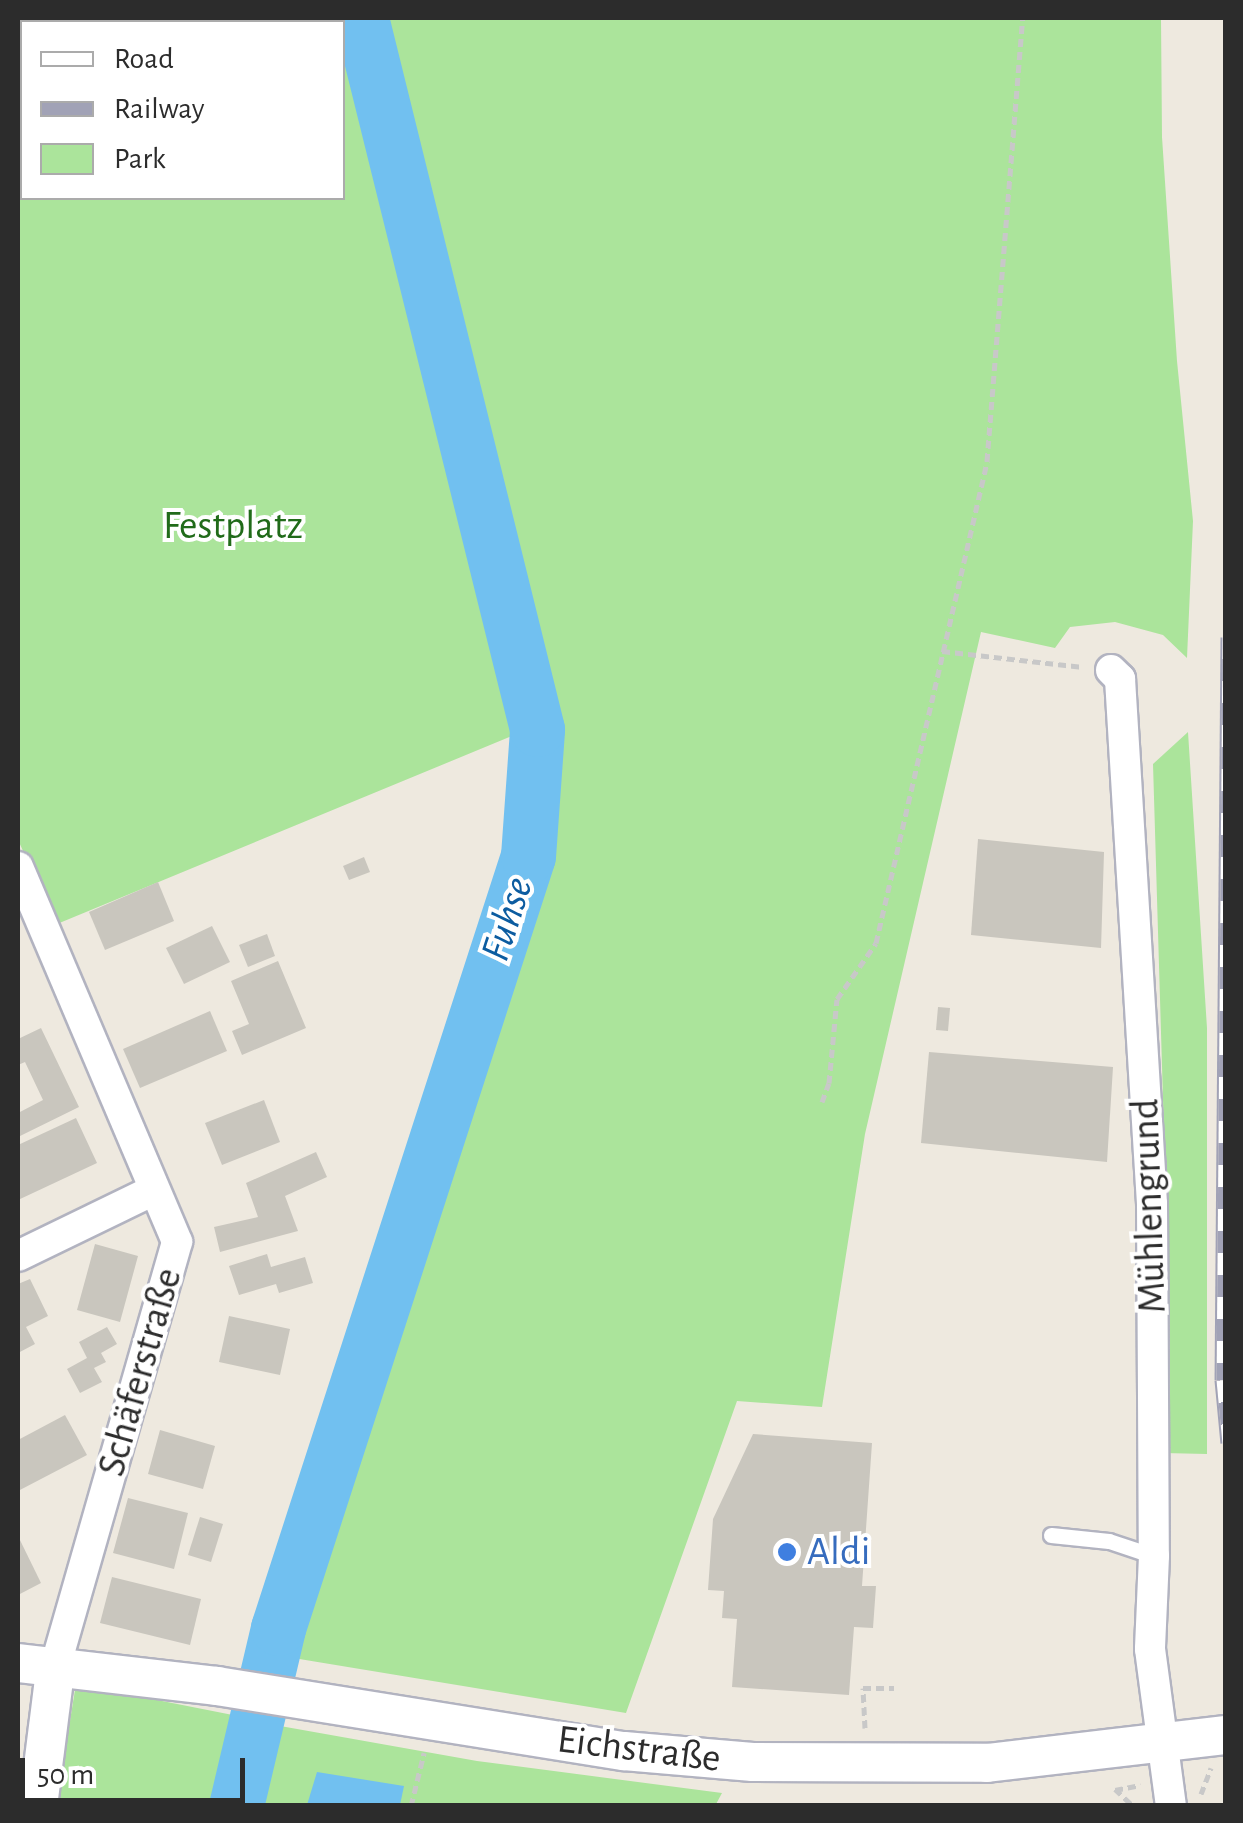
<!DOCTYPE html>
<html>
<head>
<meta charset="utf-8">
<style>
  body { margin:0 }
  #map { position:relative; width:1243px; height:1823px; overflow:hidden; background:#eee9df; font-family:"Alegreya Sans",sans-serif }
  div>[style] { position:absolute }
  .green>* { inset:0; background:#abe49b }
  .water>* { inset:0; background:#71c0f0 }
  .river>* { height:55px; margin:-27.5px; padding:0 27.5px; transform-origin:27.5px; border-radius:27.5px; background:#71c0f0 }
  .building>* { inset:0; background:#c9c6be }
  .path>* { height:5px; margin-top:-2.5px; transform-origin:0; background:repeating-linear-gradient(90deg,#c8c8c8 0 8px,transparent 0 13px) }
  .roads { filter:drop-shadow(2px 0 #b2b3c0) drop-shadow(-2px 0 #b2b3c0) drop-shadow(0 2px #b2b3c0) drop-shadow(0 -2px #b2b3c0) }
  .service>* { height:15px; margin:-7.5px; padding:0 7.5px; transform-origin:7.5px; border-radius:7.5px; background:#fff }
  .minor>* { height:30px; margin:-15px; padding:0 15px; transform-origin:15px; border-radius:15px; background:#fff }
  .tertiary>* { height:38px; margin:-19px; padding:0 19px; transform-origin:19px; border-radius:19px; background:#fff }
  .rail>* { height:11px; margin-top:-5.5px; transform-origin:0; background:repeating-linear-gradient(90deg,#fff 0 22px,#a1a2b6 0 44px); box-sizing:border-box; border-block:2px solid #a1a2b6 }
  .dots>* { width:28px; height:28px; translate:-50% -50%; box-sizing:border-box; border:5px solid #fff; border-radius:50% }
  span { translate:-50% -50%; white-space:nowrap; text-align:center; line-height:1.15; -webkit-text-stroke:8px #fff; paint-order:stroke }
  .park-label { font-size:40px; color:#216b1a }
  .street-label { font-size:40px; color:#2c2c2c }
  .shop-label { font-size:40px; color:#366cbe }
  .left { translate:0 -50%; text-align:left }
  .water-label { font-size:42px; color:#0c5ca0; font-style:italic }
  .frame { position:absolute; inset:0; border:20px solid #2c2c2c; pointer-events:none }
  .legend { position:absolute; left:20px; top:20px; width:325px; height:180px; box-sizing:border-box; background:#fff; border:2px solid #ababab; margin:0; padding:12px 18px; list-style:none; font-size:30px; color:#2c2c2c }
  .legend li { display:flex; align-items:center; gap:20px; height:50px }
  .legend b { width:50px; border:2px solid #ababab }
  .scale { position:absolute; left:20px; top:1758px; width:225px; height:45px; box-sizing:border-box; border:5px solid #2c2c2c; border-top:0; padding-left:12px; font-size:30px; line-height:35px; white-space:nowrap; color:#2c2c2c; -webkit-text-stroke:8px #fff; paint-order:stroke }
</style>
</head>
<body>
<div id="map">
  <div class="green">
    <div style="clip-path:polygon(evenodd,18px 18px,1161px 18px,1162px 137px,1177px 361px,1193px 521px,1187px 658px,1163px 635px,1115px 622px,1070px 627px,1055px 648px,981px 632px,865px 1134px,822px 1407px,737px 1401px,626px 1713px,263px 1653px,515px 849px,524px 731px,57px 924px,18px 840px,18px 18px,22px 22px,342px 22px,342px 198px,22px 198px,22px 22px)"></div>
    <div style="clip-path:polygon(1188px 732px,1207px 1028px,1207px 1454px,1163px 1453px,1167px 1234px,1153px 764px)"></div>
    <div style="clip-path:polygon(76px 1684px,253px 1719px,231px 1805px,56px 1806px)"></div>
    <div style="clip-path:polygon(269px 1724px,477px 1761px,722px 1793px,715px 1806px,250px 1806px)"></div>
  </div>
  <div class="water">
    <div style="clip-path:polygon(317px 1772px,404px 1786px,400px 1805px,307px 1805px)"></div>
  </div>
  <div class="river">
    <div style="left:236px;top:1806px;width:183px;rotate:-76.7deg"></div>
    <div style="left:278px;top:1628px;width:811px;rotate:-72.06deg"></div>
    <div style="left:528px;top:856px;width:127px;rotate:-85.9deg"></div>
    <div style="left:537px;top:729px;width:732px;rotate:-103.9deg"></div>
  </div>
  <div class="building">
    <div style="clip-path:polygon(978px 839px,1104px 852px,1101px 948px,971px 935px)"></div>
    <div style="clip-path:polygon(364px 857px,370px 872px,349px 880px,343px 866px)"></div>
    <div style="clip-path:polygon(158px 882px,174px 921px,105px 950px,89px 912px)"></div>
    <div style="clip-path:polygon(212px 926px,230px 962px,184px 984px,166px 948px)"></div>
    <div style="clip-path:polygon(267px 934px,275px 956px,248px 967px,239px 945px)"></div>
    <div style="clip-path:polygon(278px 961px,306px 1028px,242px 1055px,232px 1031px,249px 1024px,231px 981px)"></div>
    <div style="clip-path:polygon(938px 1007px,950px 1008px,948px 1031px,936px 1030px)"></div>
    <div style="clip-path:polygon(210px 1011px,227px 1051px,140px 1088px,123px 1049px)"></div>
    <div style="clip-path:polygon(41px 1028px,79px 1107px,18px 1137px,18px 1113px,43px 1100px,25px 1062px,18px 1065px,18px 1039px)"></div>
    <div style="clip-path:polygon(929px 1052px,1113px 1067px,1107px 1162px,921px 1143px)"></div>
    <div style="clip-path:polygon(264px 1100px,280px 1142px,222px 1165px,205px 1123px)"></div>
    <div style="clip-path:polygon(76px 1118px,97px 1163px,18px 1200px,18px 1145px)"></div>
    <div style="clip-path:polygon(316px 1152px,327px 1177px,285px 1196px,298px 1231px,220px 1252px,214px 1227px,258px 1217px,246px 1183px)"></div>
    <div style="clip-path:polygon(95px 1244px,138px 1256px,120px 1322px,77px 1310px)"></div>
    <div style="clip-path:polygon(267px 1254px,271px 1267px,305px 1257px,313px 1283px,279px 1293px,276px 1284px,239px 1295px,229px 1266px)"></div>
    <div style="clip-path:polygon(30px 1279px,48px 1316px,26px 1327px,35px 1344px,18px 1353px,18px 1284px)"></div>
    <div style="clip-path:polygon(229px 1316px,290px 1329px,280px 1375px,219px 1362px)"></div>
    <div style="clip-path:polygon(107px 1327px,117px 1344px,101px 1353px,106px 1362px,94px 1368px,102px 1382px,80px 1393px,67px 1369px,87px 1358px,79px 1342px)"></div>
    <div style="clip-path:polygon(65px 1415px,87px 1455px,18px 1491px,18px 1440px)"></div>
    <div style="clip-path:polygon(160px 1430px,215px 1446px,203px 1489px,148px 1474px)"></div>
    <div style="clip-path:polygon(753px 1434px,872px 1443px,862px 1586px,876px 1586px,873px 1628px,854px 1627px,849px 1695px,732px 1687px,737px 1619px,722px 1618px,724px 1591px,708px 1590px,713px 1519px)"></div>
    <div style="clip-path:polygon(128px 1498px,188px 1513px,174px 1569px,113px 1553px)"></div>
    <div style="clip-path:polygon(200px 1517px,223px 1524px,211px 1562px,188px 1555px)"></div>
    <div style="clip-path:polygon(18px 1536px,41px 1583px,18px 1595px)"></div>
    <div style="clip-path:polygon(112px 1577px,201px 1599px,190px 1645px,100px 1623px)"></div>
  </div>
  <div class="path">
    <div style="left:942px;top:651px;width:142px;rotate:6.5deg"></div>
    <div style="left:822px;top:1102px;width:20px;rotate:-70deg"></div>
    <div style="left:829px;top:1083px;width:84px;rotate:-84.6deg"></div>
    <div style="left:837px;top:999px;width:68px;rotate:-55.1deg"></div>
    <div style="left:876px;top:943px;width:495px;rotate:-77deg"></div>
    <div style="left:987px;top:461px;width:444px;rotate:-85.4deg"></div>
    <div style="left:865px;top:1728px;width:40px;rotate:-92.9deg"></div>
    <div style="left:863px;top:1688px;width:31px"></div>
    <div style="left:1115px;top:1789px;width:25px;rotate:43deg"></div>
    <div style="left:1115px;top:1790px;width:26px;rotate:-11deg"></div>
    <div style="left:1201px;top:1794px;width:28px;rotate:-69deg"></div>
    <div style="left:411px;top:1806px;width:55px;rotate:-76.2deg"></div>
  </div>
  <div class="roads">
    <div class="service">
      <div style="left:1051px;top:1535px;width:58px;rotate:5.9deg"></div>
      <div style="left:1109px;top:1541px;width:47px;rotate:18.4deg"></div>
    </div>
    <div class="minor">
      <div style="left:1111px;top:670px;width:13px;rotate:45deg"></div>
      <div style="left:1120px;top:679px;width:526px;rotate:86.51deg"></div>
      <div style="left:1152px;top:1204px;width:352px;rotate:89.7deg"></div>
      <div style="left:1154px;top:1556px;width:93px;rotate:92.5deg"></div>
      <div style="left:1150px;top:1649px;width:158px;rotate:82.4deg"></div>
      <div style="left:18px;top:867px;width:407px;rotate:67deg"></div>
      <div style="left:177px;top:1242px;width:439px;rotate:106deg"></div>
      <div style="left:18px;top:1256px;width:151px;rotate:-25.9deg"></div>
    </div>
    <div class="tertiary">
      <div style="left:18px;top:1663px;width:200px;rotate:6.6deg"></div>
      <div style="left:217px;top:1686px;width:412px;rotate:9.1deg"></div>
      <div style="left:624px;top:1751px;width:129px;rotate:4.9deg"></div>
      <div style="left:753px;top:1762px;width:234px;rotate:0.2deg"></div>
      <div style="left:987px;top:1763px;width:241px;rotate:-6.7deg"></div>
      <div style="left:38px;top:1806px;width:143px;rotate:-82.8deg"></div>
    </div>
  </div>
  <div class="rail">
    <div style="left:1226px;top:637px;width:743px;rotate:90.46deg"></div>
    <div style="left:1220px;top:1380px;width:63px;rotate:84.6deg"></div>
  </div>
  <div class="dots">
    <div style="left:787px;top:1552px;background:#3f7fe0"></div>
  </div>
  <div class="park-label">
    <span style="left:233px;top:526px">Festplatz</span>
  </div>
  <div class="street-label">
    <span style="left:1149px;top:1206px;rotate:-92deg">Mühlengrund</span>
    <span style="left:140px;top:1372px;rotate:-74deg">Schäferstraße</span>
    <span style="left:639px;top:1749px;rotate:7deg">Eichstraße</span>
  </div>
  <div class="shop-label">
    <span class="left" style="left:807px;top:1552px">Aldi</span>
  </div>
  <div class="water-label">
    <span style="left:507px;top:919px;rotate:-72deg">Fuhse</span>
  </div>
  <div class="frame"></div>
  <ul class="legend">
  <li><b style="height:12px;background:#fff"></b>Road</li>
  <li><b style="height:12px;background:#a1a2b6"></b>Railway</li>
  <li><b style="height:28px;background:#abe49b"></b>Park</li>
  </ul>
  <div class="scale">50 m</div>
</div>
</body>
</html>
